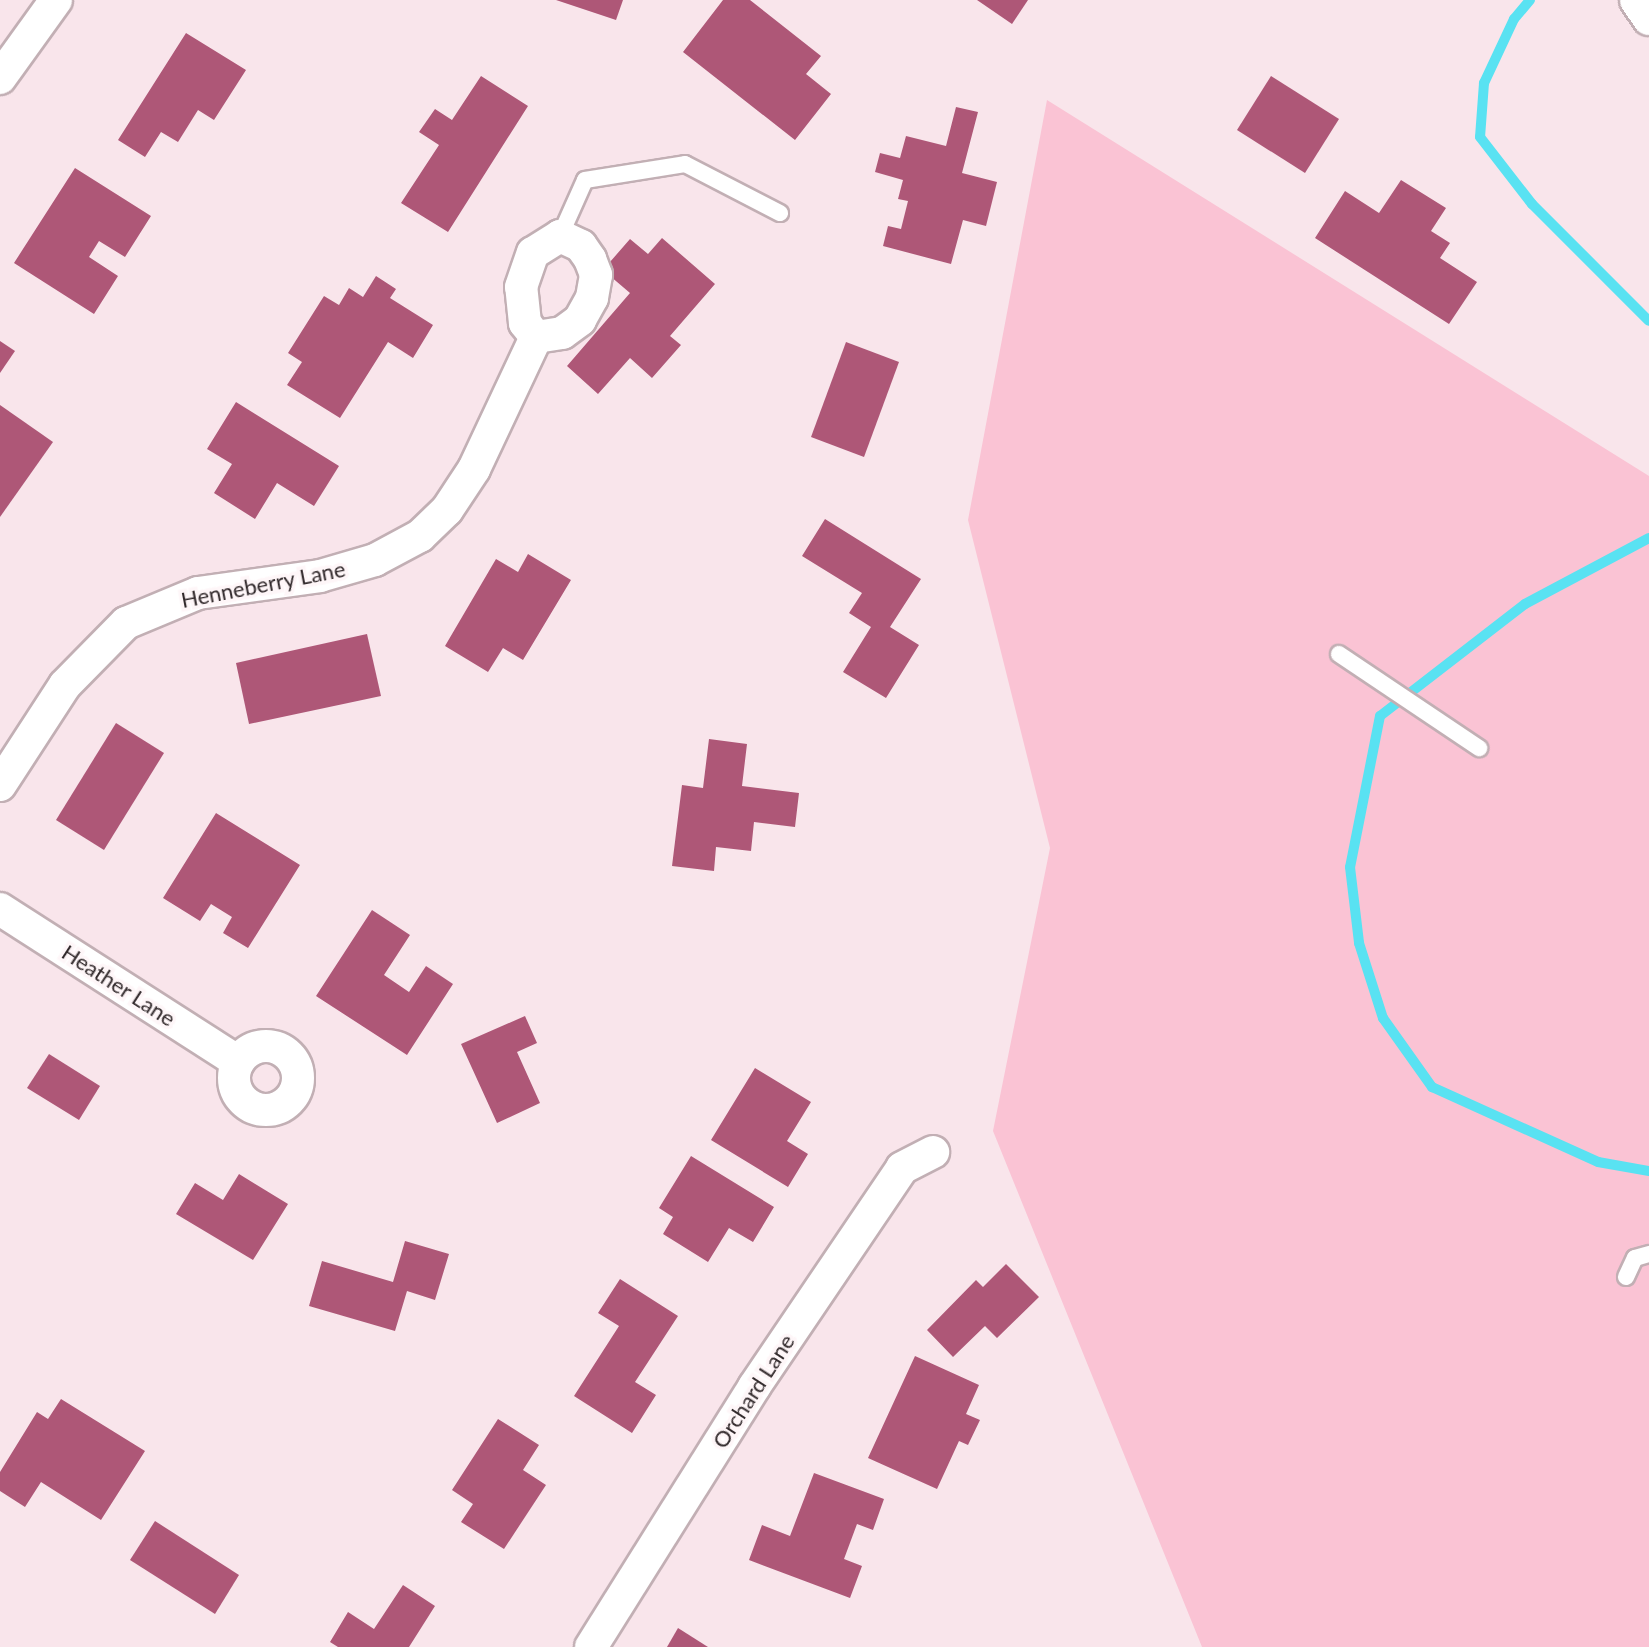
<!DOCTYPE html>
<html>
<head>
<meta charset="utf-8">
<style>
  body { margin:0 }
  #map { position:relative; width:1649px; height:1647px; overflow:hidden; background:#f9e5eb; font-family:Lato,sans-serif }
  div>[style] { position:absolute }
  .green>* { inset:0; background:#fac3d4 }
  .stream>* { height:10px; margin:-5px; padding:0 5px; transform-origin:5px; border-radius:5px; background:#59e2f2 }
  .building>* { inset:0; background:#ae5777 }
  .roads { filter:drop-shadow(2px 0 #c2afb4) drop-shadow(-2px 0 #c2afb4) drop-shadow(0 2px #c2afb4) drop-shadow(0 -2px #c2afb4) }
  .service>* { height:16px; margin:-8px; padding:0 8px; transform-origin:8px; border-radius:8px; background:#fff }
  .minor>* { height:32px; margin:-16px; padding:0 16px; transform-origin:16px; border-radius:16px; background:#fff }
  .minor>.ring { margin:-16px; padding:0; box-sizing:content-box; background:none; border:32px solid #fff; border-radius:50% }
  span { translate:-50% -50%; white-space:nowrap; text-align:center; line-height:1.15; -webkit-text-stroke:7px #fef6f8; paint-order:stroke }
  .street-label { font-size:22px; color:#30282a }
</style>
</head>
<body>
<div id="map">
  <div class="green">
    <div style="clip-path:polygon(1047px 100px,1649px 476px,1649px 1647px,1202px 1647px,993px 1131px,1050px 848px,968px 520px)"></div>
  </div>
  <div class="stream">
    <div style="left:1530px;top:0;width:25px;rotate:130deg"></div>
    <div style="left:1514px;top:19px;width:71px;rotate:115.1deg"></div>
    <div style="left:1484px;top:83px;width:54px;rotate:94.2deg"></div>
    <div style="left:1480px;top:137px;width:85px;rotate:52.2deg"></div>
    <div style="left:1532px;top:204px;width:165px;rotate:45deg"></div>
    <div style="left:1649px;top:538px;width:140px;rotate:152deg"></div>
    <div style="left:1525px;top:604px;width:183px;rotate:142.3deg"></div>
    <div style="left:1380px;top:716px;width:154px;rotate:101.2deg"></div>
    <div style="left:1350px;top:867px;width:77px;rotate:83.2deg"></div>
    <div style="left:1359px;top:943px;width:79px;rotate:72.3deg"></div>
    <div style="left:1383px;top:1018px;width:85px;rotate:54.6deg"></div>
    <div style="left:1432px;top:1087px;width:182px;rotate:24.3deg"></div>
    <div style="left:1598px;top:1162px;width:52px;rotate:10deg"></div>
  </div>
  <div class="building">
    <div style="clip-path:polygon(556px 0,623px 0,616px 20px)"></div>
    <div style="clip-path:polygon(723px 0,750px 0,821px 56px,806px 74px,831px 94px,795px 140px,683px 52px)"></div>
    <div style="clip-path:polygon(977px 0,1028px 0,1012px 24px)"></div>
    <div style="clip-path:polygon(186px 33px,246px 70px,214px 120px,198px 110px,178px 142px,161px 132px,145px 157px,118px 140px)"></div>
    <div style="clip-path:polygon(481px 76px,528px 106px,448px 232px,401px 203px,439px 145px,419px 132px,435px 109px,452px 120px)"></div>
    <div style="clip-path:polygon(1271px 76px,1339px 119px,1305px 173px,1237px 130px)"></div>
    <div style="clip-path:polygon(956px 107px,978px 112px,962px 173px,997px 182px,986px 226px,963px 220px,951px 264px,883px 246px,888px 226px,901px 229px,908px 201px,898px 199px,903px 180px,875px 172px,880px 153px,900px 158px,906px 136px,946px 146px)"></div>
    <div style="clip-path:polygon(75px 168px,151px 216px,125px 257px,99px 241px,89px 257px,118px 276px,94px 314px,14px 263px)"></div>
    <div style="clip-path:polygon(1401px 180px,1446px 208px,1431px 231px,1450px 243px,1440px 258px,1477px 282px,1449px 324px,1315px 238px,1345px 191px,1379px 213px)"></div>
    <div style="clip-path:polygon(662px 238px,715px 284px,670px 336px,681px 345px,652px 378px,630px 358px,598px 394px,567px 366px,630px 293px,603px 270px,630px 239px,648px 254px)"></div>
    <div style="clip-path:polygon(376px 276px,396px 289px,390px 298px,433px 325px,413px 358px,388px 342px,340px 418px,287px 385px,302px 362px,288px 353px,324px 296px,339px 305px,349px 288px,363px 297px)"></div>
    <div style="clip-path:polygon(0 341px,15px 351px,0 373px)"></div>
    <div style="clip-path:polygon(846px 342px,899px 362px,864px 457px,811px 437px)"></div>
    <div style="clip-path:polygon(236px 402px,339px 466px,314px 506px,277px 483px,255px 519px,214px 493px,232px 464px,207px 449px)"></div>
    <div style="clip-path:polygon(0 405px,53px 442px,0 517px)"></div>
    <div style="clip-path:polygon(825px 519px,921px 579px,890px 627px,919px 645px,886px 698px,843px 672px,871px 627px,849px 613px,862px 593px,802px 556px)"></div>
    <div style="clip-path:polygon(528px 554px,571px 580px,523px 660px,503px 648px,488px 672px,445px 646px,496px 559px,518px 572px)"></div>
    <div style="clip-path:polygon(367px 634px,381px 696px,249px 724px,236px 663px)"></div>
    <div style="clip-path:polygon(116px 723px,164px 753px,104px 850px,56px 820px)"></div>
    <div style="clip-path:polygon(709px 739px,747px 744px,742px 786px,799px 793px,795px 827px,754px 822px,751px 851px,716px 847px,714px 871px,672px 866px,682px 785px,703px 788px)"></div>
    <div style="clip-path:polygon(216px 813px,300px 865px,248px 948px,223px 933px,232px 917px,211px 904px,200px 921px,163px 898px)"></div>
    <div style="clip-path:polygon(372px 910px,410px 935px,384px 975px,409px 992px,426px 966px,453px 984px,407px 1055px,316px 996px)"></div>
    <div style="clip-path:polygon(525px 1016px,537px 1043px,517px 1052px,540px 1103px,497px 1123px,461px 1044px)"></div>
    <div style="clip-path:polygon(49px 1054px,100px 1086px,79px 1120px,27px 1088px)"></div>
    <div style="clip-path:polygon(755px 1068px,811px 1102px,787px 1141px,808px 1154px,788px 1187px,711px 1140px)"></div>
    <div style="clip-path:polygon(691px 1156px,774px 1207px,753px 1242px,729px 1228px,708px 1262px,663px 1234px,673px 1217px,659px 1208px)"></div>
    <div style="clip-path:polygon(239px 1174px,288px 1204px,253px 1260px,176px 1214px,195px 1183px,223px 1200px)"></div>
    <div style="clip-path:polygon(405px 1241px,449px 1254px,435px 1300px,407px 1291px,395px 1331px,309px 1306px,322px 1261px,393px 1282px)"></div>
    <div style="clip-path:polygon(1006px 1264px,1039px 1297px,997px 1338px,985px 1326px,953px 1357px,927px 1330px,976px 1280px,983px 1287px)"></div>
    <div style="clip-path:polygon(620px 1279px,678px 1316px,635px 1382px,656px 1395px,632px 1433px,574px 1396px,619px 1326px,598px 1313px)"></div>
    <div style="clip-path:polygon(915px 1356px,979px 1385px,966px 1414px,980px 1420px,968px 1445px,959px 1441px,937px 1489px,868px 1458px)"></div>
    <div style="clip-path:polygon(61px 1399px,145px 1451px,101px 1520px,41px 1482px,25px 1507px,0 1491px,0 1472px,37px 1412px,48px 1419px)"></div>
    <div style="clip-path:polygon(498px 1419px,539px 1445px,523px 1470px,546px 1485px,504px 1549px,461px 1522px,473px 1504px,452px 1490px)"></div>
    <div style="clip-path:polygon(814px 1473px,884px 1499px,873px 1530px,857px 1524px,844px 1559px,862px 1566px,850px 1598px,749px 1560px,762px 1525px,790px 1536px)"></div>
    <div style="clip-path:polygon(155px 1521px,239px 1575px,215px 1614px,130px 1560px)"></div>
    <div style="clip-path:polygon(403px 1585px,435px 1606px,409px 1647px,338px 1647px,330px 1642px,348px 1612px,374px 1629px)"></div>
    <div style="clip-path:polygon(678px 1628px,708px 1647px,667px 1647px)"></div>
  </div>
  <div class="roads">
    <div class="service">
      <div style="left:560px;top:236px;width:61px;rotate:-65.9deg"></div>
      <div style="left:585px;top:180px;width:101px;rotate:-9.1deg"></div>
      <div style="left:685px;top:164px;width:107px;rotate:27.3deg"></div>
      <div style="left:1339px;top:654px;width:169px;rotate:33.9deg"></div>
      <div style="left:1626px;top:1277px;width:21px;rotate:-65deg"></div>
      <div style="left:1635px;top:1258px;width:15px;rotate:-16deg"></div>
    </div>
    <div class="minor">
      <div style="left:1636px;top:0;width:23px;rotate:56deg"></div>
      <div style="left:0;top:78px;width:96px;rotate:-54.3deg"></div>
      <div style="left:560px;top:236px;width:23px;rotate:25deg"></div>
      <div style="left:581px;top:246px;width:16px;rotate:55deg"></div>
      <div style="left:590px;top:259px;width:17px;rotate:69deg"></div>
      <div style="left:596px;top:275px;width:23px;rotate:100deg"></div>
      <div style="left:592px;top:298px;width:25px;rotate:119deg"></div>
      <div style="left:580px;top:320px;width:22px;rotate:144deg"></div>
      <div style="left:562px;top:333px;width:26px;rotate:171deg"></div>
      <div style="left:536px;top:337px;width:18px;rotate:-128deg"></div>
      <div style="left:525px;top:323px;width:36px;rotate:-96deg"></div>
      <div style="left:521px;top:287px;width:36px;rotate:-71deg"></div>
      <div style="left:533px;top:253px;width:32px;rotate:-32deg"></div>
      <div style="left:0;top:785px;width:119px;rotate:-57deg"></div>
      <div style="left:65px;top:685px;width:87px;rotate:-45.5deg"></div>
      <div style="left:126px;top:623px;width:78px;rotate:-22.6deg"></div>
      <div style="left:198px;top:593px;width:123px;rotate:-7.9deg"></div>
      <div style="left:320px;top:576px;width:57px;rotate:-16.2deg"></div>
      <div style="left:375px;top:560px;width:51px;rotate:-28.1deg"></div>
      <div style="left:420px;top:536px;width:37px;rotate:-44deg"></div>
      <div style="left:447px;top:510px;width:49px;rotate:-56.6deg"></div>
      <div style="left:474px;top:469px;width:146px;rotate:-64.8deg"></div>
      <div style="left:0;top:909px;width:283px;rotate:32.7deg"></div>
      <div class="ring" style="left:234px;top:1046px;width:32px;height:32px"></div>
      <div style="left:591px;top:1647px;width:307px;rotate:-57.9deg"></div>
      <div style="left:754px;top:1387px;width:264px;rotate:-55.9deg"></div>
      <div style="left:902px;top:1168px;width:35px;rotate:-27deg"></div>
    </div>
  </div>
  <div class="street-label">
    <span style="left:263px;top:584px;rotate:-11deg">Henneberry Lane</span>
    <span style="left:119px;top:985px;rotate:33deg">Heather Lane</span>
    <span style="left:753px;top:1391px;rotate:-57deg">Orchard Lane</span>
  </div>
</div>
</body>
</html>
